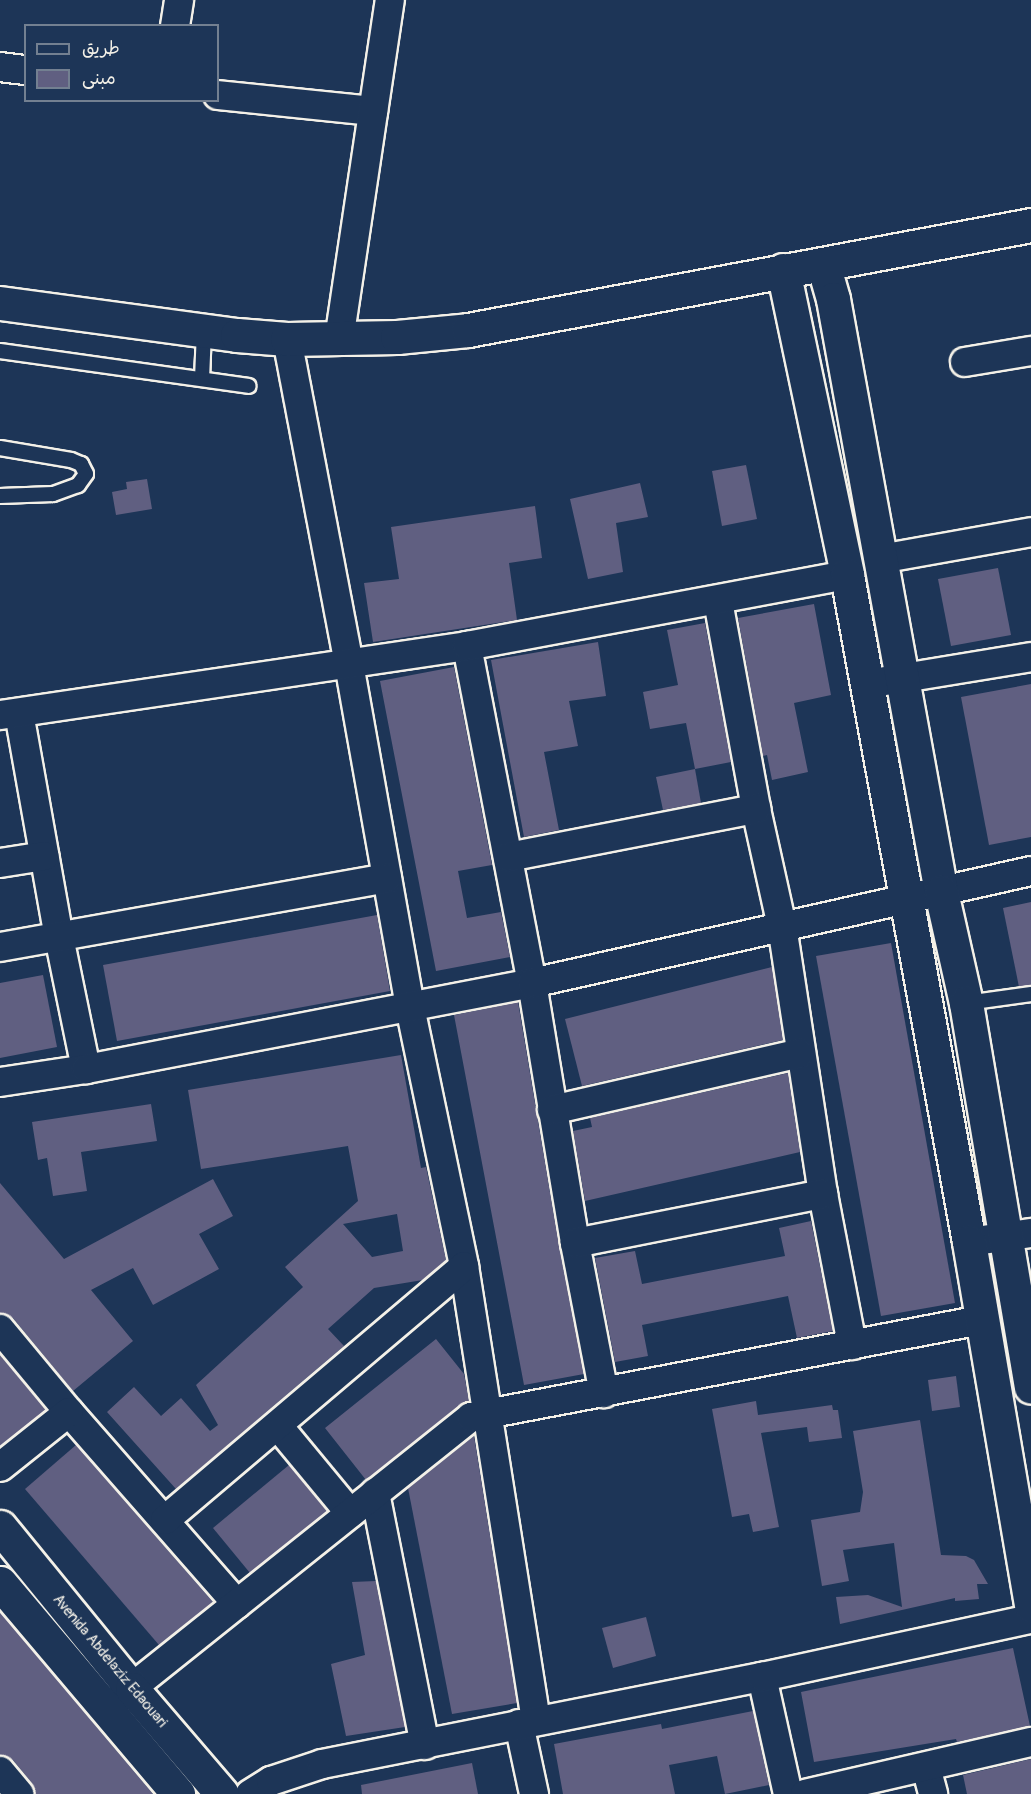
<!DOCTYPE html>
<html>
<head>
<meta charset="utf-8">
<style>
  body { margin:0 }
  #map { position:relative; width:1031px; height:1794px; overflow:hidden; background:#1d3557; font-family:Pangolin,"Playpen Sans Arabic",sans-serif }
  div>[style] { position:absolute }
  .building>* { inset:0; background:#605f81 }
  .roads { filter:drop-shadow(2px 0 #f4f1e8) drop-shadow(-2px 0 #f4f1e8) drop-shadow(0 2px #f4f1e8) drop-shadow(0 -2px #f4f1e8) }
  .service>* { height:14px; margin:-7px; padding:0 7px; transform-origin:7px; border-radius:7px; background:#1d3557 }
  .minor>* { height:28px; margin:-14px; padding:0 14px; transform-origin:14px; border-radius:14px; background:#1d3557 }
  .tertiary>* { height:33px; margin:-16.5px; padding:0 16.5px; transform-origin:16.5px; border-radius:16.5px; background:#1d3557 }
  span { translate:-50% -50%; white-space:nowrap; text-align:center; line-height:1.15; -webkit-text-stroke:5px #1d3557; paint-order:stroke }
  .street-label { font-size:15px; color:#f4f1e8 }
  .legend { position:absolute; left:24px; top:24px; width:195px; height:78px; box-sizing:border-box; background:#1d3557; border:2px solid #738091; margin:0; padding:8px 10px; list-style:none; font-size:18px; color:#f4f1e8 }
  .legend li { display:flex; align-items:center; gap:12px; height:30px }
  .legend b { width:30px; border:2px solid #738091 }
</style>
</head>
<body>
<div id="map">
  <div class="building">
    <div style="clip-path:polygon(746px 465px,757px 519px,722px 526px,712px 471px)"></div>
    <div style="clip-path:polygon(147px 479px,152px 509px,116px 515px,112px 492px,127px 489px,126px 482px)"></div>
    <div style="clip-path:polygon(640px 483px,648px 517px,616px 523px,623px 572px,588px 579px,570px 499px)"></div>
    <div style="clip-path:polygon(535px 506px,542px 558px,509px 563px,517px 620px,373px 642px,364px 583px,399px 579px,391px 527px)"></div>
    <div style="clip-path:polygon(998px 568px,1011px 635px,951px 646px,938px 579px)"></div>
    <div style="clip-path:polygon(814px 604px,831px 695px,794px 703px,808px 772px,772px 780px,767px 755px,763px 756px,738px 618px)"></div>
    <div style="clip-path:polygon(705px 623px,731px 762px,695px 769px,686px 723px,650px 729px,643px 692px,678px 685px,667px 630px)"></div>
    <div style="clip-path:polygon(598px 642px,606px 696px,569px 701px,578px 746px,544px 752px,559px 830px,524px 837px,491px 660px)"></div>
    <div style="clip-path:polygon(454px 667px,492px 865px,458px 871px,467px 918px,501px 912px,510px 957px,436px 971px,380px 681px)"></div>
    <div style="clip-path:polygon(1031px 684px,1031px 837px,989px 845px,961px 697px)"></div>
    <div style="clip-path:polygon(695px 769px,701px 803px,663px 810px,656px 777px)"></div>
    <div style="clip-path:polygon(1031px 902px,1031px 985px,1019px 987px,1003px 908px)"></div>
    <div style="clip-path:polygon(377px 915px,390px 991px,117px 1041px,103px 965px)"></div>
    <div style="clip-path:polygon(891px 943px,955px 1303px,881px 1316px,816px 956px)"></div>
    <div style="clip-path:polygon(772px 967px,783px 1040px,582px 1086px,565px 1019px)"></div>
    <div style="clip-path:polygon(43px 975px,57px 1047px,0 1058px,0 983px)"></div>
    <div style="clip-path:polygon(518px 1002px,559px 1246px,584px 1374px,524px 1385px,454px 1015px)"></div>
    <div style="clip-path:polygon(evenodd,401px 1055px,421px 1168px,426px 1167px,446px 1260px,423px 1280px,374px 1288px,328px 1329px,344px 1346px,176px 1489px,107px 1412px,134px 1387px,161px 1416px,181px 1398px,210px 1431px,218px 1425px,196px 1385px,303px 1287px,285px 1267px,358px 1201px,348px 1146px,201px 1169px,188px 1090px,401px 1055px,397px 1214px,403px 1251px,372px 1257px,343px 1224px,397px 1214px)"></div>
    <div style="clip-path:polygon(788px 1073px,800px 1152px,585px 1201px,573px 1131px,592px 1127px,590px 1118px)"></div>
    <div style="clip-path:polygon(151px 1104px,157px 1141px,81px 1152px,87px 1191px,53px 1196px,47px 1158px,38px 1160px,32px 1122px)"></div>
    <div style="clip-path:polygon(213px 1179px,233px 1216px,199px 1234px,219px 1269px,153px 1305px,133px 1268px,91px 1290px,133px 1341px,73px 1391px,13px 1318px,0 1313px,0 1183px,64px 1259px)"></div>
    <div style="clip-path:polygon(811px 1221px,833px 1331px,797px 1338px,788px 1296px,642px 1325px,648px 1356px,615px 1362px,595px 1258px,635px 1251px,642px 1284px,785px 1256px,779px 1228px)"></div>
    <div style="clip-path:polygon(436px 1339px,464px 1374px,469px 1401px,461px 1404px,366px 1480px,325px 1428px)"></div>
    <div style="clip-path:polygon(0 1355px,46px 1410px,0 1446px)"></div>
    <div style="clip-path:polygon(956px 1376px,960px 1407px,932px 1411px,928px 1380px)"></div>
    <div style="clip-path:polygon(756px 1401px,758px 1415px,832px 1405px,833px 1410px,838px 1410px,842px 1438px,809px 1442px,807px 1427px,761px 1433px,779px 1527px,753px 1532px,749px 1514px,732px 1517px,712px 1409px)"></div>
    <div style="clip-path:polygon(920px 1420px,941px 1555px,966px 1556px,974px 1560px,988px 1584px,977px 1584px,979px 1599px,955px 1601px,955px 1598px,840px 1624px,836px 1597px,868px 1595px,902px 1607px,894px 1543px,843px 1550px,849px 1581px,822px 1586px,811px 1520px,860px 1512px,863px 1492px,853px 1431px)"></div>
    <div style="clip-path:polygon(474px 1436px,517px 1703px,452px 1714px,408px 1488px)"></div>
    <div style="clip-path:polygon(76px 1445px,213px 1602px,159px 1645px,25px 1489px)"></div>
    <div style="clip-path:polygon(289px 1465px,327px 1511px,250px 1573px,213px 1528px)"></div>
    <div style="clip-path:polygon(376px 1581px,405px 1727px,346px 1736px,331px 1664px,365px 1655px,352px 1582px)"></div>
    <div style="clip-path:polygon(0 1612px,153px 1794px,35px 1794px,32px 1783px,13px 1760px,0 1755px)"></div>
    <div style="clip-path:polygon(646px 1617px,656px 1656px,613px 1668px,602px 1628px)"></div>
    <div style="clip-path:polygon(1013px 1648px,1030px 1726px,957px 1742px,956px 1739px,814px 1762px,801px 1692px)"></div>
    <div style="clip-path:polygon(753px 1711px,769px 1785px,725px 1794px,717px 1756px,669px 1765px,675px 1794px,563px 1794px,554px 1744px,661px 1724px,662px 1729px)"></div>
    <div style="clip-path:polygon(1031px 1759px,1031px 1794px,967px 1794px,963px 1775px)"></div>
    <div style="clip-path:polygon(472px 1763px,478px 1794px,362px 1794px,361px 1785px)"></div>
  </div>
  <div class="roads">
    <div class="service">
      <div style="left:0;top:351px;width:251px;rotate:8deg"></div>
      <div style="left:202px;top:379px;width:48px;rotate:-87.6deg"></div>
      <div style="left:0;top:448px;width:72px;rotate:9.6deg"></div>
      <div style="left:71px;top:460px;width:11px;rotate:22deg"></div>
      <div style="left:81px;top:464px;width:11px;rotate:63deg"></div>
      <div style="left:86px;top:474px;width:14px;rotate:126deg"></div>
      <div style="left:78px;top:485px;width:27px;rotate:160deg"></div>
      <div style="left:53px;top:494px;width:53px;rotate:177.8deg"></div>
      <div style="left:966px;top:1003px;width:66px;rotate:-7.9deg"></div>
    </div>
    <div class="minor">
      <div style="left:175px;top:26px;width:26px;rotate:-81deg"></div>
      <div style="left:0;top:67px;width:26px;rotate:7deg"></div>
      <div style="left:218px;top:95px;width:156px;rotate:5.9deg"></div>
      <div style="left:287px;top:339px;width:331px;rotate:79.2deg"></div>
      <div style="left:349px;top:664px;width:348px;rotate:79.9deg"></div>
      <div style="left:410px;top:1007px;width:265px;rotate:78.2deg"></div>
      <div style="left:464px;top:1266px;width:460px;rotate:81deg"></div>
      <div style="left:339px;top:340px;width:344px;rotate:-81.5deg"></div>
      <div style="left:965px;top:362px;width:67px;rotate:-9.5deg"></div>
      <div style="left:880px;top:559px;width:153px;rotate:-10.1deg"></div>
      <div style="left:718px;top:601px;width:211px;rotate:79.6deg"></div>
      <div style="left:756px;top:809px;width:120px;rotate:77.5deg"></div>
      <div style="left:782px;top:926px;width:271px;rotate:81.3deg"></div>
      <div style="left:823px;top:1194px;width:154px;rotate:79.1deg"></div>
      <div style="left:467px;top:646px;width:343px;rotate:79.1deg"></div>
      <div style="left:532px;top:983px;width:264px;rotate:80.6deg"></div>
      <div style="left:575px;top:1243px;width:153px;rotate:79.1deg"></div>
      <div style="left:867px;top:684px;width:166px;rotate:-9.3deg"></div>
      <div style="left:19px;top:713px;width:228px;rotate:79.9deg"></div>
      <div style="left:59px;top:937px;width:135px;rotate:78.4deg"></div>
      <div style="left:0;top:715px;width:472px;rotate:-8.4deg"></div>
      <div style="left:467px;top:646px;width:387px;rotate:-10.6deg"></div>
      <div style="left:508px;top:857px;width:253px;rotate:-11deg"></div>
      <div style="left:0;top:863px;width:45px;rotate:-9deg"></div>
      <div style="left:0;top:947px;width:393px;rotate:-10.1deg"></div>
      <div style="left:0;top:1082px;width:87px;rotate:-8.6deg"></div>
      <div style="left:86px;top:1069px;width:454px;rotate:-10.9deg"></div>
      <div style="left:532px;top:983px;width:511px;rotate:-12.65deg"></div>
      <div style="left:552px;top:1110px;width:254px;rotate:-12.9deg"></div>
      <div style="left:969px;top:1242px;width:63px;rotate:-8.3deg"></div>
      <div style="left:575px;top:1243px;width:253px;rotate:-11.2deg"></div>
      <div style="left:0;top:1329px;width:108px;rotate:50.3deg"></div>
      <div style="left:69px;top:1412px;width:255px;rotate:48.8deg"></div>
      <div style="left:278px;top:1426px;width:113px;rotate:50.4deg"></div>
      <div style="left:0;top:1467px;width:88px;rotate:-38.6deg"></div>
      <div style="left:375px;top:1493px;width:257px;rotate:78.8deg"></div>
      <div style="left:165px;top:1520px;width:392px;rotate:-40.3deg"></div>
      <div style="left:762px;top:1677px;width:120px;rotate:77.5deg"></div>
      <div style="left:114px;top:1702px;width:457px;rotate:-38.6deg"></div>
      <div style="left:471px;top:1417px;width:519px;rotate:-10.77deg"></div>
      <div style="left:519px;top:1724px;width:72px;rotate:77.9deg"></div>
      <div style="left:926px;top:1767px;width:28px;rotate:75deg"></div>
      <div style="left:0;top:1771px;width:30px;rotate:50deg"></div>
      <div style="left:250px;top:1794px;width:25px;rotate:-32deg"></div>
      <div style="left:271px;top:1781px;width:54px;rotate:-18.4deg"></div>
      <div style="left:322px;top:1764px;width:449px;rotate:-11.2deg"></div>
      <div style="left:762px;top:1677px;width:275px;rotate:-12.2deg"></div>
      <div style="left:805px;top:1794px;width:232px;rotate:-13deg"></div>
    </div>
    <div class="tertiary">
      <div style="left:823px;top:264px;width:36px;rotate:74deg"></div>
      <div style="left:833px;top:299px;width:603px;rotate:79.68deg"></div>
      <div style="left:941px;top:892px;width:114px;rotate:77.3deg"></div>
      <div style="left:966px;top:1003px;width:389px;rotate:80.4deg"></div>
      <div style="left:783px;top:270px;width:312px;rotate:78.1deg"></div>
      <div style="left:847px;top:575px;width:678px;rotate:79.63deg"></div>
      <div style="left:969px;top:1242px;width:369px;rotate:80.3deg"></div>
      <div style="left:0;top:303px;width:239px;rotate:7.7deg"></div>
      <div style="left:237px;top:335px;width:50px;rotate:4.6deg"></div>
      <div style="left:287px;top:339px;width:110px;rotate:-1deg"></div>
      <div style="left:397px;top:337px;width:71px;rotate:-5.6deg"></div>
      <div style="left:468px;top:330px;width:573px;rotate:-10.56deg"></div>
      <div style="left:0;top:1527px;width:209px;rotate:50.8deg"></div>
      <div style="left:132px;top:1689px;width:138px;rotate:49.4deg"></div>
      <div style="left:0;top:1583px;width:276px;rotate:49.8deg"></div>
    </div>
  </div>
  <div class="street-label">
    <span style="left:110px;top:1661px;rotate:50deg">Avenida Abdelaziz Edaouari</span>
  </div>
  <ul class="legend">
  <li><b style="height:8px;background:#1d3557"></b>طريق</li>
  <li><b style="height:16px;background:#605f81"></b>مبنى</li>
  </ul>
</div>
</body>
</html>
